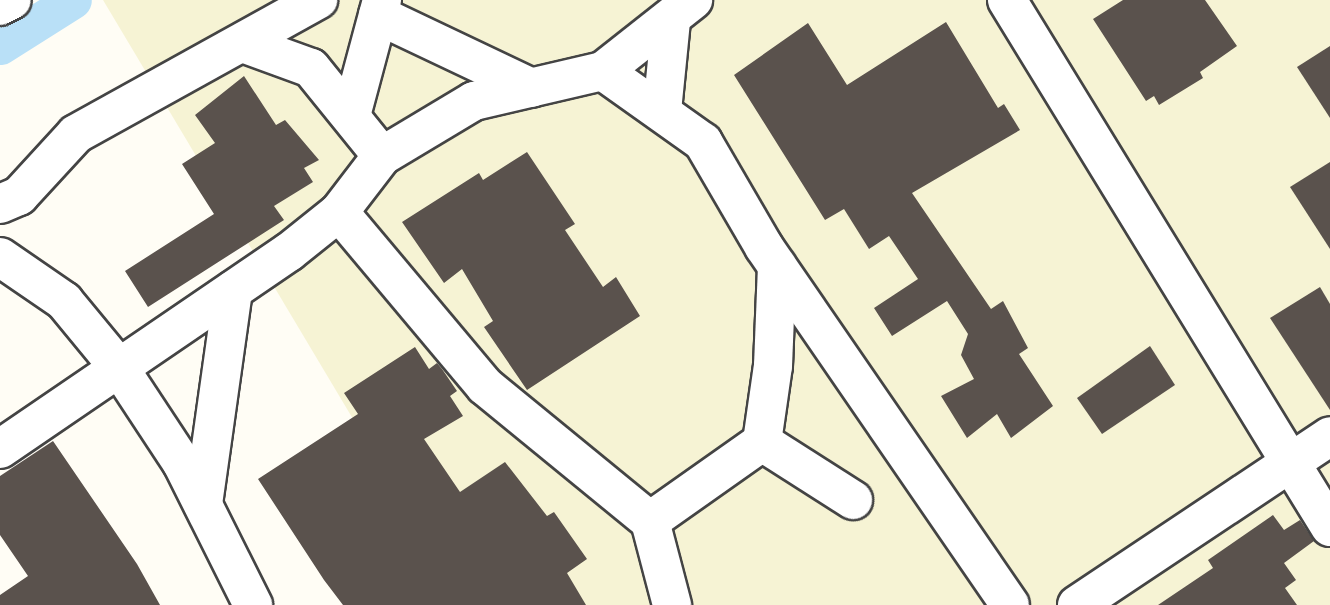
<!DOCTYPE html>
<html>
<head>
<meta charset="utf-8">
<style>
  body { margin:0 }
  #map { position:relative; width:1330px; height:605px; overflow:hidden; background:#fffdf5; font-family:"PT Serif",serif }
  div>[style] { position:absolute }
  .farmland>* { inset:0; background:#f6f3d4 }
  .canal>* { height:37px; margin:-18.5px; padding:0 18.5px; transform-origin:18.5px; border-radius:18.5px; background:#b9e0f7 }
  .building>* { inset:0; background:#5a524d }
  .roads { filter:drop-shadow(2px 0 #444) drop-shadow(-2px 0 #444) drop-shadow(0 2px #444) drop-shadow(0 -2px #444) }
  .minor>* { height:38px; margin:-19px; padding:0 19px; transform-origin:19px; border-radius:19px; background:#fff }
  span { translate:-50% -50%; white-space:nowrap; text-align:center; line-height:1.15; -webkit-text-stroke:7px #fff; paint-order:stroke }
</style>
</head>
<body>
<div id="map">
  <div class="farmland">
    <div style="clip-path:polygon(103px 0,1330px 0,1330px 605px,464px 605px)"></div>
  </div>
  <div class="canal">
    <div style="left:0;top:46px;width:86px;rotate:-32.2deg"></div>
  </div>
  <div class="building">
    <div style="clip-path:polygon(1123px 0,1205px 0,1237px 46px,1200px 72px,1203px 78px,1159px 105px,1154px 96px,1146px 101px,1093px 19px)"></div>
    <div style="clip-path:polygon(946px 22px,998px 108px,1004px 104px,1020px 130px,912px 193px,991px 309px,1003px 301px,1028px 348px,1019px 354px,1053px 406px,1011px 438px,997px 414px,967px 438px,941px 396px,974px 379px,961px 355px,968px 334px,947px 301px,892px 336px,874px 308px,918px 279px,889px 236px,869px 249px,844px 209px,825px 220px,734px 75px,808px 23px,847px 85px)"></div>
    <div style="clip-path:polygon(1330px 46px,1330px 118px,1297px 67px)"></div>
    <div style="clip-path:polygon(244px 76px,276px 125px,285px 120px,319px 160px,304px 168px,313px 182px,274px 206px,284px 220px,148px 307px,125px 271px,214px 214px,182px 164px,215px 143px,195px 115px)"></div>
    <div style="clip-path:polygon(527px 152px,575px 224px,565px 230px,603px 287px,616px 277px,640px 316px,527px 390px,484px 327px,493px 321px,462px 269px,444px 283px,402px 222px,479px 173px,483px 180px)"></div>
    <div style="clip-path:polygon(1330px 162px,1330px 249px,1290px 187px)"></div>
    <div style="clip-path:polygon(1320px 287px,1330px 304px,1330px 410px,1270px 318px)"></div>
    <div style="clip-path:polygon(1150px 346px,1175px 385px,1102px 434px,1077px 398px)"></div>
    <div style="clip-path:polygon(415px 347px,429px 369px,437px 363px,442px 369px,457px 391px,450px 396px,463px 416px,424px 439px,460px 492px,505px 462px,547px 516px,554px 512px,587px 559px,567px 573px,586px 605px,343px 605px,324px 580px,258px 479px,358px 414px,344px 393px)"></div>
    <div style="clip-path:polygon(53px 441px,137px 564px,160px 605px,0 605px,0 595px,28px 576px,0 535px,0 476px)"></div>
    <div style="clip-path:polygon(1273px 515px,1284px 530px,1300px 520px,1314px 541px,1284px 563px,1296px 580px,1285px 588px,1297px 605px,1158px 605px,1213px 568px,1208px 560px)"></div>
  </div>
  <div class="roads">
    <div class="minor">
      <div style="left:1007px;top:0;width:618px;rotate:58.5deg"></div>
      <div style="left:0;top:6px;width:13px;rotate:-27deg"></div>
      <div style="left:378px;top:15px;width:170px;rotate:25.4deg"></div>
      <div style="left:245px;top:44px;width:70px;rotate:20deg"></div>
      <div style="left:311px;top:68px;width:113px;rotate:51.1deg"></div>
      <div style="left:603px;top:71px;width:115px;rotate:-38.3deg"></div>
      <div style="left:662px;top:111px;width:90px;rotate:-84.3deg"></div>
      <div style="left:352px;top:112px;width:116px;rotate:-75deg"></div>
      <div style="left:0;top:204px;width:21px;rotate:-23deg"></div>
      <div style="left:19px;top:196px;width:84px;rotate:-47.4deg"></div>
      <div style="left:76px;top:134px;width:277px;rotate:-29deg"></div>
      <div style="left:339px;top:212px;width:227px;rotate:50deg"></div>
      <div style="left:485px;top:386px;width:213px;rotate:39.3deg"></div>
      <div style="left:650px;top:521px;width:87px;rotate:75.3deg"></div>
      <div style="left:0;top:257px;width:78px;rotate:34.5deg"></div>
      <div style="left:64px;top:301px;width:88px;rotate:50.5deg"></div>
      <div style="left:120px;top:369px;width:113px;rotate:56.6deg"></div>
      <div style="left:182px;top:463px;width:159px;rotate:63.4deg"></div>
      <div style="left:762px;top:442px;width:108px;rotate:32.5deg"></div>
      <div style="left:0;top:449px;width:350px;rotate:-34.3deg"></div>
      <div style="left:289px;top:252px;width:64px;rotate:-38.7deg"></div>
      <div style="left:339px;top:212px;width:71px;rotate:-52.5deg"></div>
      <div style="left:382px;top:156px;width:107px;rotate:-30.9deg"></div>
      <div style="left:474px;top:101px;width:132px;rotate:-13.1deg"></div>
      <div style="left:603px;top:71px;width:123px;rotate:35.4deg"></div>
      <div style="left:703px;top:142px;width:121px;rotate:59.8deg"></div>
      <div style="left:764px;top:247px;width:434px;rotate:55.5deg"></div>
      <div style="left:203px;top:504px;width:216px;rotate:-82deg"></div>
      <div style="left:650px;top:521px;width:137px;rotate:-35.2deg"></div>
      <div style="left:762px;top:442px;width:77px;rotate:-81.8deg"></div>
      <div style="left:773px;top:366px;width:100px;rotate:-87.7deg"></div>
      <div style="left:1077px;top:605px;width:304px;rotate:-33.7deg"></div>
    </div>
  </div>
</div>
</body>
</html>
